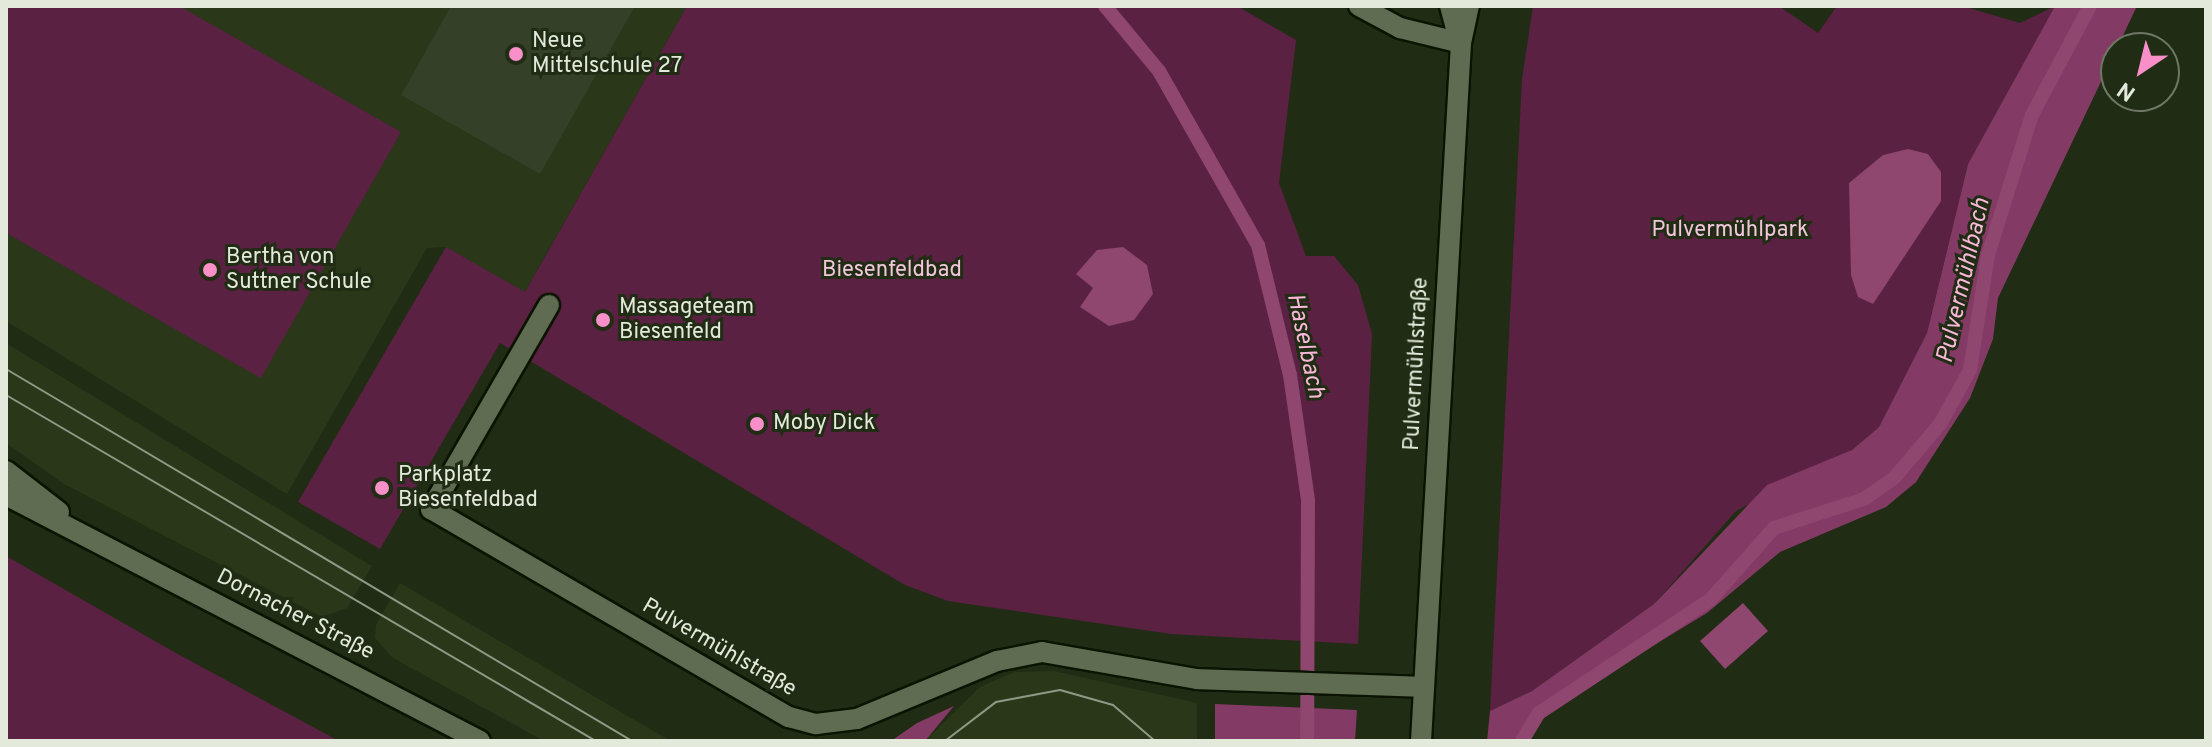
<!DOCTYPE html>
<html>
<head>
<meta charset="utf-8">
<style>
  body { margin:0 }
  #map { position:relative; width:2212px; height:747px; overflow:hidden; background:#212c14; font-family:Overpass,sans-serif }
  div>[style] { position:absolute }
  .built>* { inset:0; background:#2a3719 }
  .green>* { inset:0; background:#5b2143 }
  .forest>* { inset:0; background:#833a64 }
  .water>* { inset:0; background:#8f466f }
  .stream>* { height:14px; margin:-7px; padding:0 7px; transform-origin:7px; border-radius:7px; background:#8f466f }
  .building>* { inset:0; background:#344027 }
  .roads { filter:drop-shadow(2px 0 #0b1401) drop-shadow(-2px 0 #0b1401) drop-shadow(0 2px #0b1401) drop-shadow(0 -2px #0b1401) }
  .minor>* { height:20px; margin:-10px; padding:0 10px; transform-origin:10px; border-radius:10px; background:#5f6c51 }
  .tertiary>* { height:20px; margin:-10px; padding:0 10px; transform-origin:10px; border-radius:10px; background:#5f6c51 }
  .tram>* { height:2px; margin:-1px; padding:0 1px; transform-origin:1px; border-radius:1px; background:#909986 }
  .dots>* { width:22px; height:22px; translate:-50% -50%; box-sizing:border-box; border:4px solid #212c14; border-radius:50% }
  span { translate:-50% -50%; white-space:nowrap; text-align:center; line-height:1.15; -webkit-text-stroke:6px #212c14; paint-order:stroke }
  .poi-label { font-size:22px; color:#e3eadb }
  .left { translate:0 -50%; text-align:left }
  .park-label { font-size:22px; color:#f2c6dc }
  .street-label { font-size:22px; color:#e3eadb }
  .water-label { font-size:24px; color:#f9b8d9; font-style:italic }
  .frame { position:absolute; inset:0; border:8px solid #e3eadb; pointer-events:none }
  .north { position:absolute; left:2100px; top:32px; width:80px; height:80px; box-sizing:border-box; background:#212c14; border:2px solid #6f7864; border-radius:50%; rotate:215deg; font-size:22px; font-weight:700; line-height:32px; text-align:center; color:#e3eadb }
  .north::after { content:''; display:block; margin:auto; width:28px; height:36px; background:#f98fc9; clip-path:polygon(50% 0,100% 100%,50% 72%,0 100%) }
</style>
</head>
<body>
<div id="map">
  <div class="built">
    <div style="clip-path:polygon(6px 6px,687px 6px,524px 293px,446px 247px,427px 248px,287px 494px,6px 321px)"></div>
    <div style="clip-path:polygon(6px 343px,372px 566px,347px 608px,322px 617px,64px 484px,6px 443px)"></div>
    <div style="clip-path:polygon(400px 583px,638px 722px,671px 741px,544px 741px,393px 658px,375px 638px,376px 625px)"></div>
    <div style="clip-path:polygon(1054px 671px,1197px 703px,1197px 741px,925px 741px,980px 687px,1014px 672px)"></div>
  </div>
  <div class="green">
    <div style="clip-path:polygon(6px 6px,179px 6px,401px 132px,261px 378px,6px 233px)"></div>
    <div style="clip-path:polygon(687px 6px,1237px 6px,1296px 40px,1279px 183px,1306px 256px,1334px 256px,1358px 285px,1372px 334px,1358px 644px,1171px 634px,948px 601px,905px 585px,500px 343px,380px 549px,298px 502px,446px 247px,525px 292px)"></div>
    <div style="clip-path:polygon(1533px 6px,1779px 6px,1818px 33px,1837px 6px,1962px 6px,2020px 23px,2055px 6px,1968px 164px,1927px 333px,1879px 427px,1852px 450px,1736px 511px,1654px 604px,1532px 691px,1490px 711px,1522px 79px)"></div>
    <div style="clip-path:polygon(6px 556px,174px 652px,339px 741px,6px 741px)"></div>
  </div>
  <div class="forest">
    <div style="clip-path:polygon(2055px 6px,2137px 6px,1998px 298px,1993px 339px,1970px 398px,1916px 482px,1886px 507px,1780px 552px,1707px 613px,1540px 714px,1529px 741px,1487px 741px,1490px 711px,1532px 691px,1654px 604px,1767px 485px,1852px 450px,1879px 427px,1927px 333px,1968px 164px)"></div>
    <div style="clip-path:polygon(1215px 704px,1357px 710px,1355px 741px,1215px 741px)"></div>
    <div style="clip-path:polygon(954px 706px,925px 741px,891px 741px,917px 723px)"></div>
  </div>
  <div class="water">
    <div style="clip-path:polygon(1908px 149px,1928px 154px,1941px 172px,1941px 201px,1873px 304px,1858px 297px,1851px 275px,1849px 183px,1883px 155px)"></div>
    <div style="clip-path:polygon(1123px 247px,1147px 265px,1153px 294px,1134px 320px,1109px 326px,1080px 307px,1093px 288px,1076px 274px,1097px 250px)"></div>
    <div style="clip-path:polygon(1743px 603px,1768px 631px,1725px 669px,1700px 641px)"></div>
  </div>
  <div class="stream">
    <div style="left:1105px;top:6px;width:85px;rotate:50.3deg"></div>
    <div style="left:1159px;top:71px;width:200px;rotate:60.4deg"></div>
    <div style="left:1258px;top:245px;width:134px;rotate:76.2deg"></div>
    <div style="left:1290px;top:375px;width:126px;rotate:81.8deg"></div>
    <div style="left:1308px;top:500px;width:241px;rotate:90.2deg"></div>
    <div style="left:1522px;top:741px;width:33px;rotate:-59deg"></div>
    <div style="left:1539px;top:713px;width:206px;rotate:-33.5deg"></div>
    <div style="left:1711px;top:599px;width:95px;rotate:-48.4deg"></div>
    <div style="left:1774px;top:528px;width:95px;rotate:-17.9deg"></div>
    <div style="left:1864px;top:499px;width:37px;rotate:-35deg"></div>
    <div style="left:1894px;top:478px;width:71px;rotate:-49.6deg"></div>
    <div style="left:1940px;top:424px;width:62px;rotate:-60.9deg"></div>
    <div style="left:1970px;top:370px;width:116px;rotate:-81.1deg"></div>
    <div style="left:1988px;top:255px;width:147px;rotate:-72.6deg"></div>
    <div style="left:2032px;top:115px;width:123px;rotate:-62deg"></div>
  </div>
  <div class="building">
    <div style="clip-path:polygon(451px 6px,635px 6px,540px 174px,401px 95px)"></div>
  </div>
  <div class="roads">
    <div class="minor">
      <div style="left:1359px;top:6px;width:47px;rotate:28.2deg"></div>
      <div style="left:1400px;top:28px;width:63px;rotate:13.8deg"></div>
      <div style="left:549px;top:305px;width:236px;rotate:120deg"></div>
      <div style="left:431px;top:509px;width:414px;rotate:30.2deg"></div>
      <div style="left:789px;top:717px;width:28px;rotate:15deg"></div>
      <div style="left:816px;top:724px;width:41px;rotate:-7deg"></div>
      <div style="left:857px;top:719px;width:152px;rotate:-22.5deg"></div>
      <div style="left:997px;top:661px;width:46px;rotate:-11.3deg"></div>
      <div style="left:1042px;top:652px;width:157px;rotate:9.9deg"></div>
      <div style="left:1197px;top:679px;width:227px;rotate:2deg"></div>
    </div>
    <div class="tertiary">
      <div style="left:1450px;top:6px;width:34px;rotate:75deg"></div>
      <div style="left:6px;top:471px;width:67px;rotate:37.7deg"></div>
      <div style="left:6px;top:495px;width:534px;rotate:27.43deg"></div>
      <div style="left:1421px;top:741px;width:699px;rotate:-86.72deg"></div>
      <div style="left:1461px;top:43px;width:38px;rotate:-78deg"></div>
    </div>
  </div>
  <div class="tram">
    <div style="left:6px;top:369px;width:728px;rotate:30.72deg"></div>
    <div style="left:6px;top:395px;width:684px;rotate:30.39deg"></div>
    <div style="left:945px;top:741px;width:64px;rotate:-37.4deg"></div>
    <div style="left:996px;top:702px;width:65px;rotate:-10.6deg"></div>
    <div style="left:1060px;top:690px;width:55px;rotate:15.8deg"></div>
    <div style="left:1113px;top:705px;width:55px;rotate:40.6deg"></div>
  </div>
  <div class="dots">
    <div style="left:516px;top:54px;background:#f98fc9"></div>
    <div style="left:210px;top:270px;background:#f98fc9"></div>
    <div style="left:603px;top:320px;background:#f98fc9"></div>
    <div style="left:757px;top:424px;background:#f98fc9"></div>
    <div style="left:382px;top:488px;background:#f98fc9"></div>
  </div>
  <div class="poi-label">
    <span class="left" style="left:532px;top:54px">Neue<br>Mittelschule 27</span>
    <span class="left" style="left:226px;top:270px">Bertha von<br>Suttner Schule</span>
    <span class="left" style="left:619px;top:320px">Massageteam<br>Biesenfeld</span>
    <span class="left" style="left:773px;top:424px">Moby Dick</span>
    <span class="left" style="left:398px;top:488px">Parkplatz<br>Biesenfeldbad</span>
  </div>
  <div class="park-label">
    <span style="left:1730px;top:231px">Pulvermühlpark</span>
    <span style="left:892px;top:271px">Biesenfeldbad</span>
  </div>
  <div class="street-label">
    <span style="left:1417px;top:364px;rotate:-87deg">Pulvermühlstraße</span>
    <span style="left:295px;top:615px;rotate:27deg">Dornacher Straße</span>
    <span style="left:719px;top:648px;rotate:30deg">Pulvermühlstraße</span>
  </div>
  <div class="water-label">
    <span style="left:1965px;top:281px;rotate:-77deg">Pulvermühlbach</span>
    <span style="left:1304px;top:346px;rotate:78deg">Haselbach</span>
  </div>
  <div class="frame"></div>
  <div class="north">N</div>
</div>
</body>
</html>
